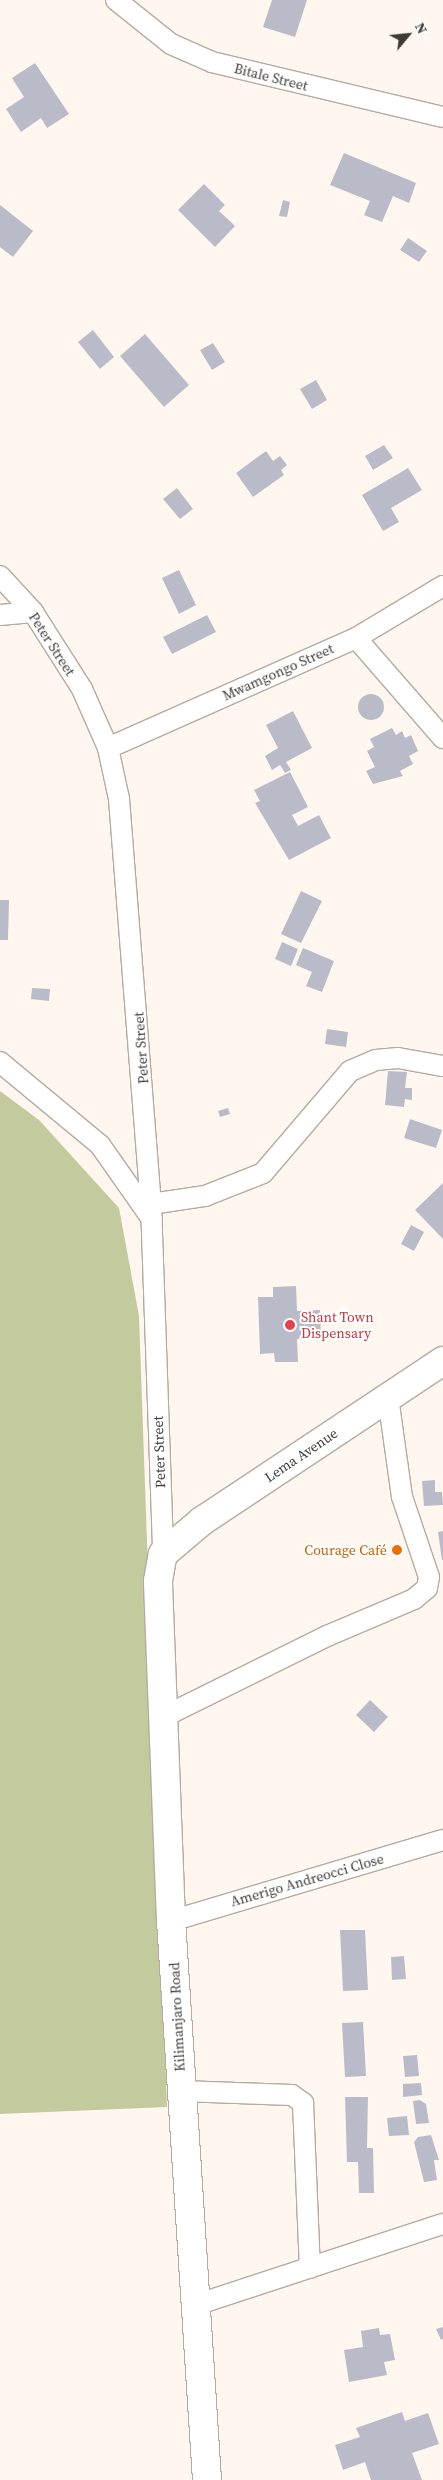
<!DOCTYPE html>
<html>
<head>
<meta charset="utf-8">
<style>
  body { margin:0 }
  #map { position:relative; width:443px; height:2480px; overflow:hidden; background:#fff7ef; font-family:"Source Serif 4",serif }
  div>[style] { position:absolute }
  .green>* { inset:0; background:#c3ca9e }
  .building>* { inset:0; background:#babbc8 }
  .round { border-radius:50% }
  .roads { filter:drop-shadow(1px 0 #b4aba1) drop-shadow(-1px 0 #b4aba1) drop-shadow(0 1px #b4aba1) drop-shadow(0 -1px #b4aba1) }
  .street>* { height:20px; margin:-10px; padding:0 10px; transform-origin:10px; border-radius:10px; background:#fff }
  .secondary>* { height:28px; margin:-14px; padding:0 14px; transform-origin:14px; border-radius:14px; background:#fff }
  .dots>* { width:14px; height:14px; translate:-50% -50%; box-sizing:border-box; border:2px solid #fff; border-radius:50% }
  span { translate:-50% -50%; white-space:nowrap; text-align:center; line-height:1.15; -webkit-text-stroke:4px #fff; paint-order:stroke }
  .street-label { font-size:14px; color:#3f3b37 }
  .health-label { font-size:14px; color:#be3a42 }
  .left { translate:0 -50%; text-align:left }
  .food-label { font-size:14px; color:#c56008 }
  .right { translate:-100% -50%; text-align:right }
  .north { position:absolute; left:383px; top:10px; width:50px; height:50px; -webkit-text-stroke:4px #fff; paint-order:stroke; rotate:62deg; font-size:14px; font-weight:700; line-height:20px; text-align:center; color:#3f3b37 }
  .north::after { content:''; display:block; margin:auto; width:18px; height:22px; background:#3f3b37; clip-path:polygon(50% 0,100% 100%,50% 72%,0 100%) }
</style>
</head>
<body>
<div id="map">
  <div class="green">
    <div style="clip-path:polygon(0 1091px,39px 1120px,119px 1208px,139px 1316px,167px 2107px,0 2114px)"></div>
  </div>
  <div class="building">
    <div style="clip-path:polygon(272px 0,307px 0,295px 37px,263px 27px)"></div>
    <div style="clip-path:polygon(35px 63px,69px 114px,47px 128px,41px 118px,21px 132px,6px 109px,24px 97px,12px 78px)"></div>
    <div style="clip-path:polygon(344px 153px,416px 183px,409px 203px,393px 196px,382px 222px,364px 215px,370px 201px,330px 185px)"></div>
    <div style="clip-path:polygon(204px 184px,225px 205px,219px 211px,235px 226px,215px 247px,178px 210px)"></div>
    <div style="clip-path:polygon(283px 200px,290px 202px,287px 217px,279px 216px)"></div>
    <div style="clip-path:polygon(0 205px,33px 231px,13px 257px,0 247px)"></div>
    <div style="clip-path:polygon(408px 238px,427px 251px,419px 262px,400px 250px)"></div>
    <div style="clip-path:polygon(93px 330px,114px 357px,100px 369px,78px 342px)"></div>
    <div style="clip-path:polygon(145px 334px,189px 385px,164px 407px,120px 356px)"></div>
    <div style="clip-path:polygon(213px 343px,225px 362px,212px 370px,200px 350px)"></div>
    <div style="clip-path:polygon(316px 380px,327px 400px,312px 409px,300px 389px)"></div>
    <div style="clip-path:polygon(384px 445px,393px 458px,373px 470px,365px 456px)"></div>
    <div style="clip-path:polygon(266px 451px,273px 461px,280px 456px,287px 465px,281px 470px,284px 475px,253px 497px,236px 473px)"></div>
    <div style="clip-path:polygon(408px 468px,422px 490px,391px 508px,399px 522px,383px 531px,362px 495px)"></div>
    <div style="clip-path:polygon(177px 488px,193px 509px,180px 519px,163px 499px)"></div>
    <div style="clip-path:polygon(179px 570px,196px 605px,179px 614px,162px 578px)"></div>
    <div style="clip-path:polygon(207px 615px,216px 632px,172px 654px,163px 637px)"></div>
    <div class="round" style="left:358px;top:694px;width:26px;height:26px"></div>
    <div style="clip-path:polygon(293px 711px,312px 748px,286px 762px,291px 770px,285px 773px,280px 765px,272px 770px,265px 756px,278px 748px,266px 725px)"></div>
    <div style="clip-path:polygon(392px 728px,396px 735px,402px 731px,405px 738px,411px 735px,418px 751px,409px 756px,413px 764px,400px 771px,403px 776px,373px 784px,366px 771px,375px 767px,367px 751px,374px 747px,370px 739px)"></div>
    <div style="clip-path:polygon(290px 772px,308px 807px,292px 815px,298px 826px,319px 815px,331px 838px,289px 860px,255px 803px,260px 801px,254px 790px)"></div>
    <div style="clip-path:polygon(301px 891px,322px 901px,301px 943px,281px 934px)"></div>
    <div style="clip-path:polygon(0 900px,9px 900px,8px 940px,0 940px)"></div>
    <div style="clip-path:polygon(282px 942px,298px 949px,291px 966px,275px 959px)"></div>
    <div style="clip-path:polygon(303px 948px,334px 961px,322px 992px,306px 986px,312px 972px,296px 965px)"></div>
    <div style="clip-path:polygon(32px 988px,50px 989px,49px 1001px,31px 999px)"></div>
    <div style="clip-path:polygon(327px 1029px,348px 1032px,346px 1047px,325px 1044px)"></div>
    <div style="clip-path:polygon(388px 1071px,407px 1072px,405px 1088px,412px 1088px,412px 1100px,405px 1099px,404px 1107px,385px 1105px)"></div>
    <div style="clip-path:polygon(228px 1108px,230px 1114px,220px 1117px,218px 1111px)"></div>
    <div style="clip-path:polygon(410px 1119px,442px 1130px,436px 1148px,404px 1138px)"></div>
    <div style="clip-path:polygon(443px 1183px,443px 1239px,415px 1210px)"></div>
    <div style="clip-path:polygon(411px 1225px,424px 1232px,414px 1251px,401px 1244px)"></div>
    <div style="clip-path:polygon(296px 1286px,297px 1311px,320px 1310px,321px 1338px,297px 1339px,298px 1362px,275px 1362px,274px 1353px,260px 1354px,258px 1297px,273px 1297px,273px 1287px)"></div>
    <div style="clip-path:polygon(435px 1480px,435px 1492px,442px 1492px,443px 1505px,424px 1506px,422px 1481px)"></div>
    <div style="clip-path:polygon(443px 1531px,443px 1560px,442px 1560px,438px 1532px)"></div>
    <div style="clip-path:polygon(370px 1700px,388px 1717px,374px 1732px,356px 1715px)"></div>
    <div style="clip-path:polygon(340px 1930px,365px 1930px,368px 1990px,343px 1991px)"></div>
    <div style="clip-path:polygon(404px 1956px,406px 1979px,392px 1980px,391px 1957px)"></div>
    <div style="clip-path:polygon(363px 2022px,366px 2076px,345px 2077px,342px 2023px)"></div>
    <div style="clip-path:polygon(417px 2055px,419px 2076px,405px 2077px,403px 2056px)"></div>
    <div style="clip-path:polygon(421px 2083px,422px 2095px,403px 2097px,403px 2084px)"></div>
    <div style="clip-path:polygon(345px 2097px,368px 2097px,367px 2148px,373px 2148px,374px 2193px,359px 2193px,358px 2162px,347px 2162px)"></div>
    <div style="clip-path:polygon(420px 2100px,426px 2104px,429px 2123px,416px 2124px,413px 2101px)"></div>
    <div style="clip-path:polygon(407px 2116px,409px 2135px,389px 2136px,387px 2118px)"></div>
    <div style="clip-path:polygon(431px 2135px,439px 2160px,434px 2160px,437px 2180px,424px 2182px,414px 2142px,418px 2137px)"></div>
    <div style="clip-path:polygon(443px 2327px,443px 2339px,441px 2340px,436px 2329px)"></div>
    <div style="clip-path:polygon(379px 2328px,380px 2335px,390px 2334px,395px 2360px,384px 2362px,387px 2375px,349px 2382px,344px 2350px,363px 2347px,361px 2331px)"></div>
    <div style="clip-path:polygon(402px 2412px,405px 2421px,428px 2413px,439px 2444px,412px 2453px,422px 2480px,371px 2480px,365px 2462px,343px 2470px,335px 2445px,360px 2437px,356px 2428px)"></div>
  </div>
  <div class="roads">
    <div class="street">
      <div style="left:116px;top:0;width:70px;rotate:38.7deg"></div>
      <div style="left:171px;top:44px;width:45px;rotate:23.7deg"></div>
      <div style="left:212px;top:62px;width:237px;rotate:13.4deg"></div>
      <div style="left:0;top:576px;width:49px;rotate:47.5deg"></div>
      <div style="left:33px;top:612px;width:91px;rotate:57.5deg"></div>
      <div style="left:82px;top:689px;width:64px;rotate:66.2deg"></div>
      <div style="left:108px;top:748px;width:52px;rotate:77.8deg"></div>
      <div style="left:119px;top:799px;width:406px;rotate:85.5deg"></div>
      <div style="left:151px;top:1204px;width:350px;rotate:88deg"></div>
      <div style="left:0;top:615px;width:33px;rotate:-5deg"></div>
      <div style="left:356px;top:638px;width:133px;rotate:49deg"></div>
      <div style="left:108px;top:748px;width:271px;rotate:-23.9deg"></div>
      <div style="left:356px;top:638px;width:101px;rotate:-30.9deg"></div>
      <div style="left:0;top:1062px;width:130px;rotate:39.7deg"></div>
      <div style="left:100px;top:1145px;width:90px;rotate:54.9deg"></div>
      <div style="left:151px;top:1204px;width:55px;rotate:-8.4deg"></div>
      <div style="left:205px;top:1196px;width:62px;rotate:-21.6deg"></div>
      <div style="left:263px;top:1173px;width:134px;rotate:-49.5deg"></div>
      <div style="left:350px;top:1071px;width:28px;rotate:-23deg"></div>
      <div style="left:376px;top:1060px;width:22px;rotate:-5deg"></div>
      <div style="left:398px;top:1058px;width:46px;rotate:10.1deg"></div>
      <div style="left:163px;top:1717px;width:183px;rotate:-26.3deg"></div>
      <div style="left:327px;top:1636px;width:95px;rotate:-23deg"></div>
      <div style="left:414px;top:1599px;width:17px;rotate:-40deg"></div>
      <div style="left:427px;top:1588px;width:11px;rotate:-80deg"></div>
      <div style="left:429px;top:1577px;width:84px;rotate:-108.6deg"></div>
      <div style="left:402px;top:1497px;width:101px;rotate:-98deg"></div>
      <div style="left:171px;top:1921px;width:284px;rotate:-16.6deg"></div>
      <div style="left:181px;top:2091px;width:111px;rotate:2.1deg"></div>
      <div style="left:292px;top:2095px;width:14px;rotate:36deg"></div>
      <div style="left:303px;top:2103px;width:165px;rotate:87.6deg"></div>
      <div style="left:193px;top:2306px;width:263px;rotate:-18.2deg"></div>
    </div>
    <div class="secondary">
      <div style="left:207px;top:2480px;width:560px;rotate:-93.68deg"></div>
      <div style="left:171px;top:1921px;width:340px;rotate:-92.2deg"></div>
      <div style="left:158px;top:1581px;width:27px;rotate:-80deg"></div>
      <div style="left:163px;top:1554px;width:51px;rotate:-40.2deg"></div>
      <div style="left:202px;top:1521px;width:289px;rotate:-33.6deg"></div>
    </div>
  </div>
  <div class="dots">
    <div style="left:290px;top:1325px;background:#e0444e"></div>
    <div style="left:397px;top:1550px;background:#e8710a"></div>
  </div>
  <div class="street-label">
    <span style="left:271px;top:77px;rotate:14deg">Bitale Street</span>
    <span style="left:52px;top:644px;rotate:57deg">Peter Street</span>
    <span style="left:278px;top:672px;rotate:-24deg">Mwamgongo Street</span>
    <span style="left:141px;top:1048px;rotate:-94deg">Peter Street</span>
    <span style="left:159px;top:1452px;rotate:-92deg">Peter Street</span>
    <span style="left:301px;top:1455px;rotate:-34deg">Lema Avenue</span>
    <span style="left:307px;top:1880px;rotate:-16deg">Amerigo Andreocci Close</span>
    <span style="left:177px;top:2017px;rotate:-93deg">Kilimanjaro Road</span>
  </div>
  <div class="health-label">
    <span class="left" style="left:301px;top:1325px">Shant Town<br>Dispensary</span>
  </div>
  <div class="food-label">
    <span class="right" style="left:387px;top:1550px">Courage Café</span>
  </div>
  <div class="north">N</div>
</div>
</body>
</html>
